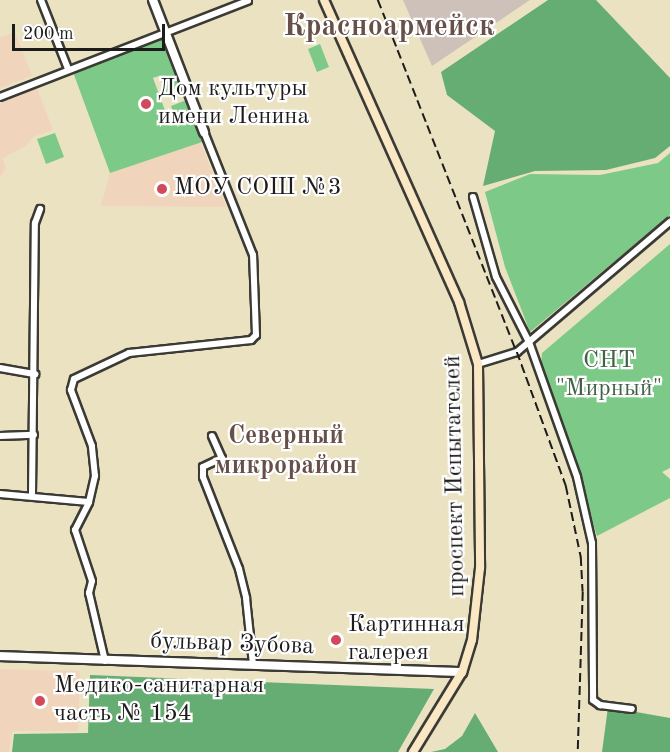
<!DOCTYPE html>
<html>
<head>
<meta charset="utf-8">
<style>
  body { margin:0 }
  #map { position:relative; width:670px; height:752px; overflow:hidden; background:#ebe2c2; font-family:"Old Standard TT",serif }
  div>[style] { position:absolute }
  .built>* { inset:0; background:#f0d5bc }
  .industrial>* { inset:0; background:#cec1b9 }
  .green>* { inset:0; background:#7dc987 }
  .forest>* { inset:0; background:#66ad74 }
  .roads { filter:drop-shadow(2px 0 #3b3a35) drop-shadow(-2px 0 #3b3a35) drop-shadow(0 2px #3b3a35) drop-shadow(0 -2px #3b3a35) }
  .minor>* { height:6px; margin:-3px; padding:0 3px; transform-origin:3px; border-radius:3px; background:#fff }
  .tertiary>* { height:8px; margin:-4px; padding:0 4px; transform-origin:4px; border-radius:4px; background:#fff }
  .secondary>* { height:8px; margin:-4px; padding:0 4px; transform-origin:4px; border-radius:4px; background:#fae7c3 }
  .rail>* { height:1.5px; margin-top:-0.75px; transform-origin:0; background:repeating-linear-gradient(90deg,#1c1c1c 0 9px,transparent 0 13.5px) }
  .dots>* { width:16px; height:16px; translate:-50% -50%; box-sizing:border-box; border:3px solid #fff; border-radius:50% }
  span { translate:-50% -50%; white-space:nowrap; text-align:center; line-height:1.15; -webkit-text-stroke:4.5px #fff; paint-order:stroke }
  .poi-label { font-size:24px; color:#1c1c1c }
  .left { translate:0 -50%; text-align:left }
  .park-label { font-size:24px; color:#436147 }
  .street-label { font-size:24px; color:#1c1c1c }
  .neighbourhood-label { font-size:26px; color:#67504a; font-weight:700 }
  .district-label { font-size:30px; color:#67504a; font-weight:700 }
  .scale { position:absolute; left:12px; top:24px; width:153px; height:27px; box-sizing:border-box; border:3px solid #1c1c1c; border-top:0; padding-left:8px; font-size:18px; line-height:21px; white-space:nowrap; color:#1c1c1c; -webkit-text-stroke:4px #fff; paint-order:stroke }
</style>
</head>
<body>
<div id="map">
  <div class="built">
    <div style="clip-path:polygon(15px 32px,32px 76px,0 88px,0 37px)"></div>
    <div style="clip-path:polygon(37px 88px,53px 130px,33px 137px,26px 146px,3px 158px,6px 168px,0 177px,0 103px)"></div>
    <div style="clip-path:polygon(200px 142px,226px 207px,101px 206px,110px 173px)"></div>
    <div style="clip-path:polygon(0 669px,80px 671px,78px 731px,12px 731px,9px 752px,0 752px)"></div>
  </div>
  <div class="industrial">
    <div style="clip-path:polygon(403px 0,530px 0,432px 66px)"></div>
  </div>
  <div class="green">
    <div style="clip-path:polygon(166px 38px,184px 85px,166px 92px,159px 76px,153px 78px,170px 124px,177px 122px,171px 106px,189px 99px,205px 141px,110px 173px,73px 72px)"></div>
    <div style="clip-path:polygon(320px 44px,329px 67px,317px 72px,308px 49px)"></div>
    <div style="clip-path:polygon(55px 133px,64px 157px,46px 164px,37px 139px)"></div>
    <div style="clip-path:polygon(670px 153px,670px 215px,530px 332px,505px 267px,485px 192px,530px 174px,600px 175px,658px 163px)"></div>
    <div style="clip-path:polygon(670px 244px,670px 468px,662px 472px,670px 479px,670px 498px,597px 536px,541px 364px,542px 353px)"></div>
  </div>
  <div class="forest">
    <div style="clip-path:polygon(548px 0,596px 0,670px 78px,670px 146px,655px 158px,606px 170px,535px 171px,483px 186px,495px 131px,447px 95px,441px 72px)"></div>
    <div style="clip-path:polygon(90px 675px,434px 689px,398px 752px,12px 752px,14px 734px,88px 733px)"></div>
    <div style="clip-path:polygon(608px 707px,670px 718px,670px 752px,602px 752px)"></div>
    <div style="clip-path:polygon(475px 713px,498px 752px,431px 752px,445px 749px,462px 736px)"></div>
  </div>
  <div class="roads">
    <div class="minor">
      <div style="left:41px;top:0;width:74px;rotate:68.6deg"></div>
      <div style="left:0;top:97px;width:266px;rotate:-21.2deg"></div>
      <div style="left:473px;top:197px;width:83px;rotate:74deg"></div>
      <div style="left:496px;top:277px;width:73px;rotate:63.1deg"></div>
      <div style="left:529px;top:342px;width:143px;rotate:70.4deg"></div>
      <div style="left:577px;top:477px;width:68px;rotate:77.2deg"></div>
      <div style="left:592px;top:543px;width:157px;rotate:89.6deg"></div>
      <div style="left:593px;top:700px;width:9px;rotate:36deg"></div>
      <div style="left:600px;top:705px;width:32px;rotate:7deg"></div>
      <div style="left:478px;top:364px;width:41px;rotate:-17.1deg"></div>
      <div style="left:517px;top:352px;width:201px;rotate:-40.4deg"></div>
      <div style="left:0;top:368px;width:36px;rotate:10deg"></div>
      <div style="left:0;top:436px;width:34px;rotate:-2deg"></div>
      <div style="left:212px;top:436px;width:24px;rotate:66deg"></div>
      <div style="left:222px;top:458px;width:21px;rotate:155deg"></div>
      <div style="left:203px;top:467px;width:10px;rotate:90deg"></div>
      <div style="left:203px;top:477px;width:99px;rotate:68.6deg"></div>
      <div style="left:239px;top:569px;width:30px;rotate:76deg"></div>
      <div style="left:246px;top:598px;width:67px;rotate:84deg"></div>
      <div style="left:0;top:494px;width:89px;rotate:5.1deg"></div>
      <div style="left:32px;top:495px;width:272px;rotate:-89.4deg"></div>
      <div style="left:35px;top:223px;width:15px;rotate:-70deg"></div>
      <div style="left:105px;top:661px;width:70px;rotate:-103.2deg"></div>
      <div style="left:89px;top:593px;width:12px;rotate:-76deg"></div>
      <div style="left:92px;top:581px;width:54px;rotate:-108.4deg"></div>
      <div style="left:75px;top:530px;width:31px;rotate:-63deg"></div>
      <div style="left:89px;top:502px;width:27px;rotate:-77deg"></div>
      <div style="left:95px;top:476px;width:30px;rotate:-96deg"></div>
      <div style="left:92px;top:446px;width:60px;rotate:-110.6deg"></div>
      <div style="left:71px;top:390px;width:11px;rotate:-75deg"></div>
      <div style="left:74px;top:379px;width:61px;rotate:-25.3deg"></div>
      <div style="left:129px;top:353px;width:123px;rotate:-6.1deg"></div>
      <div style="left:251px;top:340px;width:7px;rotate:-45deg"></div>
      <div style="left:256px;top:335px;width:80px;rotate:-92.1deg"></div>
      <div style="left:253px;top:255px;width:132px;rotate:-111.7deg"></div>
    </div>
    <div class="tertiary">
      <div style="left:153px;top:0;width:142px;rotate:68.9deg"></div>
      <div style="left:0;top:656px;width:462px;rotate:2deg"></div>
    </div>
    <div class="secondary">
      <div style="left:324px;top:0;width:331px;rotate:65.9deg"></div>
      <div style="left:459px;top:302px;width:65px;rotate:73deg"></div>
      <div style="left:478px;top:364px;width:204px;rotate:89.4deg"></div>
      <div style="left:480px;top:568px;width:72px;rotate:96.3deg"></div>
      <div style="left:472px;top:640px;width:34px;rotate:107deg"></div>
      <div style="left:462px;top:672px;width:94px;rotate:121.5deg"></div>
    </div>
  </div>
  <div class="rail">
    <div style="left:378px;top:0;width:378px;rotate:68.5deg"></div>
    <div style="left:517px;top:352px;width:143px;rotate:69.9deg"></div>
    <div style="left:566px;top:486px;width:73px;rotate:78.1deg"></div>
    <div style="left:581px;top:557px;width:35px;rotate:87deg"></div>
    <div style="left:583px;top:592px;width:160px;rotate:91.8deg"></div>
  </div>
  <div class="dots">
    <div style="left:146px;top:104px;background:#d1495b"></div>
    <div style="left:162px;top:189px;background:#d1495b"></div>
    <div style="left:336px;top:640px;background:#d1495b"></div>
    <div style="left:40px;top:701px;background:#d1495b"></div>
  </div>
  <div class="poi-label">
    <span class="left" style="left:158px;top:104px">Дом культуры<br>имени Ленина</span>
    <span class="left" style="left:174px;top:189px">МОУ СОШ №3</span>
    <span class="left" style="left:348px;top:640px">Картинная<br>галерея</span>
    <span class="left" style="left:54px;top:701px">Медико-санитарная<br>часть № 154</span>
  </div>
  <div class="park-label">
    <span style="left:609px;top:376px">СНТ<br>"Мирный"</span>
  </div>
  <div class="street-label">
    <span style="left:456px;top:476px;rotate:-91deg">проспект Испытателей</span>
    <span style="left:232px;top:645px;rotate:2deg">бульвар Зубова</span>
  </div>
  <div class="neighbourhood-label">
    <span style="left:286px;top:452px">Северный<br>микрорайон</span>
  </div>
  <div class="district-label">
    <span style="left:389px;top:27px">Красноармейск</span>
  </div>
  <div class="scale">200 m</div>
</div>
</body>
</html>
